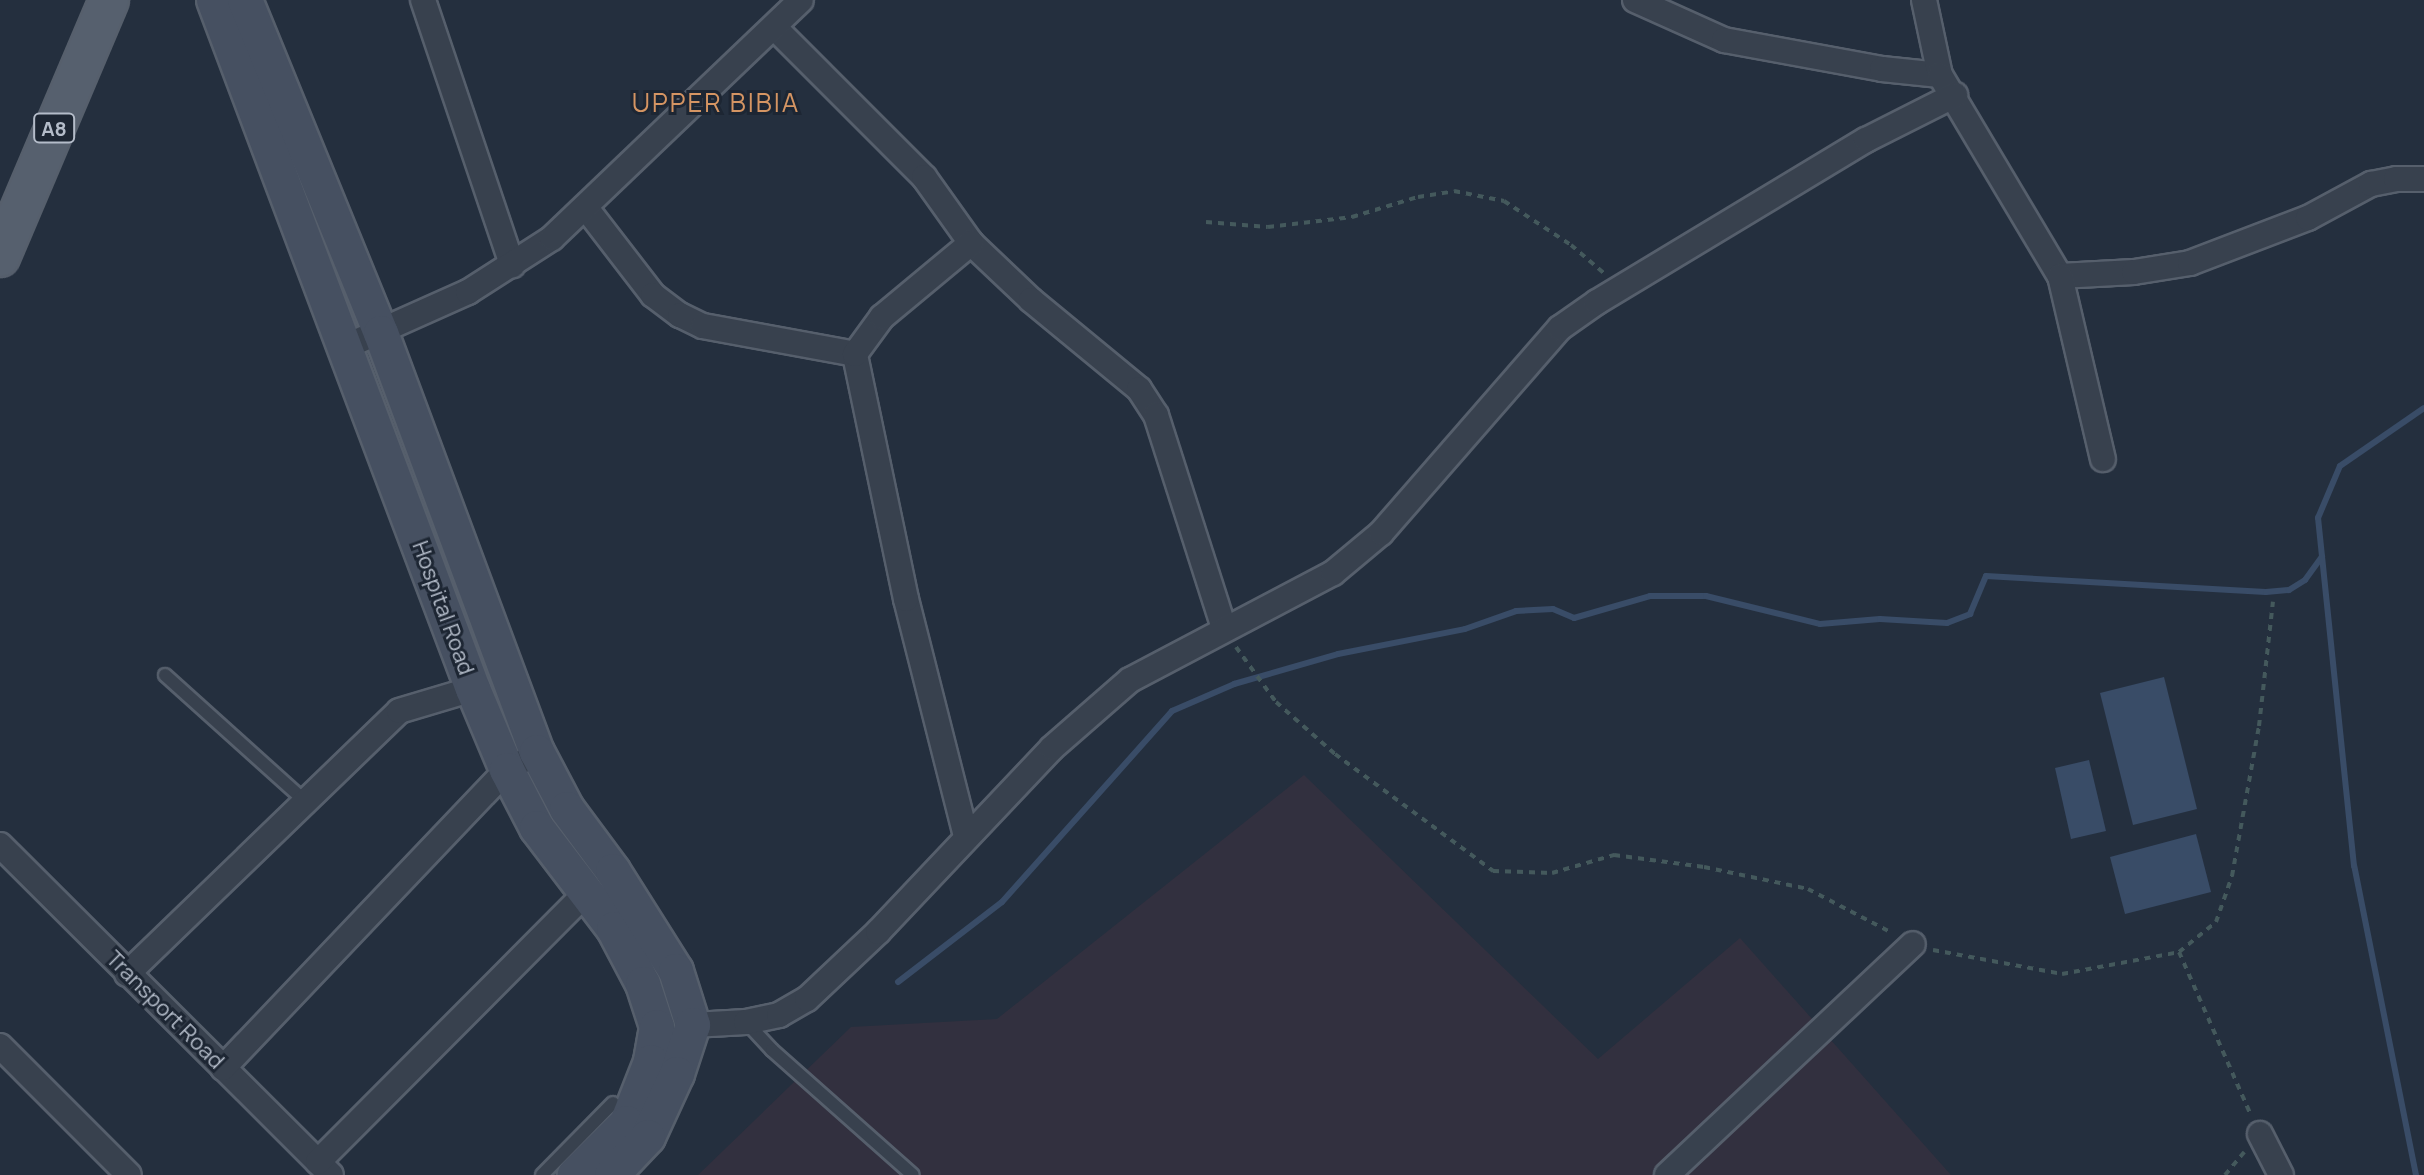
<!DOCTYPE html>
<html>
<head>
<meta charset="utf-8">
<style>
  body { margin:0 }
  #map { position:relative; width:2424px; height:1175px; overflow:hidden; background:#242f3e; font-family:Manrope,sans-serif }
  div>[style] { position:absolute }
  .medical>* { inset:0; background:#32303f }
  .water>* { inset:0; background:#394c67 }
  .stream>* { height:6px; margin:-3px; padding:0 3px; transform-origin:3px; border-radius:3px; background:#394c67 }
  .path>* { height:4px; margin-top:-2px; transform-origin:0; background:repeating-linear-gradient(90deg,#44595c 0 6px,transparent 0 12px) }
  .roads { filter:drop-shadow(2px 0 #565f6c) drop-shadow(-2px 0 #565f6c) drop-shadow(0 2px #565f6c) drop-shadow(0 -2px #565f6c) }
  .service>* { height:12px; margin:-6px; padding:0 6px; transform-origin:6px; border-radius:6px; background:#38414e }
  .minor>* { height:24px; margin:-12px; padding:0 12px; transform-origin:12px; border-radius:12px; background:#38414e }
  .secondary>* { height:34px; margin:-17px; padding:0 17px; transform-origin:17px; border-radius:17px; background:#465061 }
  .primary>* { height:38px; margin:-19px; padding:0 19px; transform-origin:19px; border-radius:19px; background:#56606e }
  span { translate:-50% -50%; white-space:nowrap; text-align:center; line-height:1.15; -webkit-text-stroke:6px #1d2633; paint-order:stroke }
  .shield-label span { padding:2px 6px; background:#1d2633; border:2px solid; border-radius:6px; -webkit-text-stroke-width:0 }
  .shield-label { font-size:20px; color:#b4bcc9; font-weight:700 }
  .street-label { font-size:22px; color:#b4bcc9 }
  .quarter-label { font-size:26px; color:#d59563; letter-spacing:2px }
</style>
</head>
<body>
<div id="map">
  <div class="medical">
    <div style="clip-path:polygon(1304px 775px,1598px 1059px,1740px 938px,1951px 1175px,698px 1175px,851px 1027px,997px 1019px)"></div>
  </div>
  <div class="water">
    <div style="clip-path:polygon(2164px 677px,2197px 809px,2133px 825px,2100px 693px)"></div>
    <div style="clip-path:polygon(2089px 760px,2106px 831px,2071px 839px,2055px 768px)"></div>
    <div style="clip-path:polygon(2196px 834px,2211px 892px,2125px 914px,2110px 857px)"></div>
  </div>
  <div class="stream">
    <div style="left:898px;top:982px;width:131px;rotate:-37.6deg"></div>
    <div style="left:1002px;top:902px;width:256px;rotate:-48.3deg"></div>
    <div style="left:1172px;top:711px;width:68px;rotate:-23.5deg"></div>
    <div style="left:1234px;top:684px;width:108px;rotate:-16.1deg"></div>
    <div style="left:1338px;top:654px;width:129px;rotate:-11.1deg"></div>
    <div style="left:1465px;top:629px;width:54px;rotate:-19.4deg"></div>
    <div style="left:1516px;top:611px;width:37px;rotate:-3deg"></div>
    <div style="left:1553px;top:609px;width:23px;rotate:23deg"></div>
    <div style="left:1574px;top:618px;width:79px;rotate:-16.1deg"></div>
    <div style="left:1650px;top:596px;width:56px"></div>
    <div style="left:1706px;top:596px;width:117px;rotate:13.8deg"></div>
    <div style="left:1820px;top:624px;width:60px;rotate:-4.8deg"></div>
    <div style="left:1880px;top:619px;width:67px;rotate:3.4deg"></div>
    <div style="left:1947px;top:623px;width:25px;rotate:-21deg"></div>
    <div style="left:1970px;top:614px;width:41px;rotate:-67.2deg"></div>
    <div style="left:1986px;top:576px;width:280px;rotate:3.3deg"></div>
    <div style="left:2266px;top:592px;width:23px;rotate:-5deg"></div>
    <div style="left:2289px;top:590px;width:19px;rotate:-32deg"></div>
    <div style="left:2305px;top:580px;width:29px;rotate:-54deg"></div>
    <div style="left:2416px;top:1175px;width:315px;rotate:-101.3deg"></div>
    <div style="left:2354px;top:866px;width:350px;rotate:-95.9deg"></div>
    <div style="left:2318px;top:518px;width:56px;rotate:-67.1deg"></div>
    <div style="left:2340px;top:466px;width:102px;rotate:-34.6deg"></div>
  </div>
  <div class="path">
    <div style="left:1206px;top:222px;width:62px;rotate:4.6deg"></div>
    <div style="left:1268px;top:227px;width:85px;rotate:-6.8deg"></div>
    <div style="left:1352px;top:217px;width:69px;rotate:-16.9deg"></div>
    <div style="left:1418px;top:197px;width:36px;rotate:-9deg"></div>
    <div style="left:1454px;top:191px;width:51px;rotate:11.3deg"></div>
    <div style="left:1504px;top:201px;width:80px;rotate:33.3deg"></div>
    <div style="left:1571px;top:245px;width:45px;rotate:40.5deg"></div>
    <div style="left:1236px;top:647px;width:68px;rotate:54deg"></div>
    <div style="left:1276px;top:702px;width:79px;rotate:41.4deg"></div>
    <div style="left:1335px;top:754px;width:197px;rotate:36.5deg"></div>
    <div style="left:1493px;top:871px;width:59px;rotate:1.9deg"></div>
    <div style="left:1552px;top:873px;width:65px;rotate:-16.2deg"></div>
    <div style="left:1614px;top:855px;width:91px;rotate:7.6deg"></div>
    <div style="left:1704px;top:867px;width:106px;rotate:11.9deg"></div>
    <div style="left:1808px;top:889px;width:95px;rotate:27.6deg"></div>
    <div style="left:1933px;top:950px;width:131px;rotate:10.5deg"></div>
    <div style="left:2062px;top:974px;width:119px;rotate:-10.6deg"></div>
    <div style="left:2179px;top:952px;width:48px;rotate:-39deg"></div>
    <div style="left:2216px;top:922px;width:49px;rotate:-70.8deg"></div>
    <div style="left:2232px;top:876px;width:152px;rotate:-79.8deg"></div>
    <div style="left:2259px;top:726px;width:125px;rotate:-83.6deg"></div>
    <div style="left:2179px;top:952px;width:178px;rotate:66.2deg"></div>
    <div style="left:2225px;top:1175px;width:30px;rotate:-50deg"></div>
  </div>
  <div class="roads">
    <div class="service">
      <div style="left:165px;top:675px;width:190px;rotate:42deg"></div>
      <div style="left:746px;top:1022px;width:38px;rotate:47deg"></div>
      <div style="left:772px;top:1050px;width:188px;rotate:41.6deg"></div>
      <div style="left:542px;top:1175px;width:101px;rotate:-45.4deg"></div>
    </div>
    <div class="minor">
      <div style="left:423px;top:0;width:280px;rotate:71.4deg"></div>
      <div style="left:1635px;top:0;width:98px;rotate:24.2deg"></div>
      <div style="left:1724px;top:40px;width:161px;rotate:10.4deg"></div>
      <div style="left:1882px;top:69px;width:58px;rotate:5.9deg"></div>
      <div style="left:1924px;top:0;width:77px;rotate:78deg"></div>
      <div style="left:1940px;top:75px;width:234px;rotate:59.2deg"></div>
      <div style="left:2060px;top:276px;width:74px;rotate:-3.1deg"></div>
      <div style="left:2134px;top:272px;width:57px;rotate:-9.1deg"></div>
      <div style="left:2190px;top:263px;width:126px;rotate:-20.9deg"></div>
      <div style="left:2308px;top:218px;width:72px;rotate:-28.4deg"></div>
      <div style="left:2371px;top:184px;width:25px;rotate:-11deg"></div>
      <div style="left:2396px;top:179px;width:28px"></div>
      <div style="left:775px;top:28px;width:211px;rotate:45deg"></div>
      <div style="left:924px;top:177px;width:81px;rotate:54.5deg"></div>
      <div style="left:971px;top:243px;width:83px;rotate:43.5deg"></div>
      <div style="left:1031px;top:300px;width:140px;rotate:39.5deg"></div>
      <div style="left:1139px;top:389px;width:31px;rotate:57deg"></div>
      <div style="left:1156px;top:415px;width:224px;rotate:72.3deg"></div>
      <div style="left:586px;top:208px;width:110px;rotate:52.4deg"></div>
      <div style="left:653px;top:295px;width:34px;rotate:37deg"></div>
      <div style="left:680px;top:315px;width:25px;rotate:26deg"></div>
      <div style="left:703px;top:326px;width:155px;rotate:10.4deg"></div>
      <div style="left:2060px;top:276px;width:188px;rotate:76.8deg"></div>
      <div style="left:347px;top:346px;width:133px;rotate:-24.1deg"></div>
      <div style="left:468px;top:292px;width:100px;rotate:-32.7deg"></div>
      <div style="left:552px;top:238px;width:344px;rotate:-43.7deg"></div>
      <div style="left:966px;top:836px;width:244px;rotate:-104.2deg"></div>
      <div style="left:906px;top:599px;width:250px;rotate:-101.8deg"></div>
      <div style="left:855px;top:354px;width:46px;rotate:-53.9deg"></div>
      <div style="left:882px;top:317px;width:116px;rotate:-39.7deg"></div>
      <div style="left:0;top:845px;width:467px;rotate:44.9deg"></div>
      <div style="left:127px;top:974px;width:378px;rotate:-44deg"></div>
      <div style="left:399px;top:711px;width:77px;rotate:-16.6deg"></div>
      <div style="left:693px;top:1025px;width:53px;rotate:-3.2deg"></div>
      <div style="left:746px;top:1022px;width:34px;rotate:-12deg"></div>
      <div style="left:779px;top:1015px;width:32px;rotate:-30deg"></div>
      <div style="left:807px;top:999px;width:98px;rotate:-43.3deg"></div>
      <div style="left:878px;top:932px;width:253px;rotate:-46.6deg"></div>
      <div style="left:1052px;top:748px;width:103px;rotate:-41.1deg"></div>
      <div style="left:1130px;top:680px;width:229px;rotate:-27.8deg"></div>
      <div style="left:1333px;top:573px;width:62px;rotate:-39.8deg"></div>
      <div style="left:1381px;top:533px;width:272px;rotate:-48.9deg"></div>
      <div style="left:1560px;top:328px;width:45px;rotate:-35.1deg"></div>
      <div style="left:1597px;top:302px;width:314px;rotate:-31.1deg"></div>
      <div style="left:1866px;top:140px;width:100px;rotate:-26.8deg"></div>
      <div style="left:0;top:1046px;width:182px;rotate:45deg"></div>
      <div style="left:223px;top:1068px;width:412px;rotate:-46.4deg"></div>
      <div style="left:507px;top:770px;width:14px;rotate:-30deg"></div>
      <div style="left:2260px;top:1134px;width:46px;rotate:62.9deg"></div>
      <div style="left:318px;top:1162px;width:380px;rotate:-45.1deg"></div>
      <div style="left:1667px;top:1175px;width:337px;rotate:-43.2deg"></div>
    </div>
    <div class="secondary">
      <div style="left:214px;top:0;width:736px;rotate:69.4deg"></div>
      <div style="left:473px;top:689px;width:88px;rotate:67.2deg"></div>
      <div style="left:507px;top:770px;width:65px;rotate:62.7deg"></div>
      <div style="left:537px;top:828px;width:127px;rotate:52.7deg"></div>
      <div style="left:614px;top:929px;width:62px;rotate:62.2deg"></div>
      <div style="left:643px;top:984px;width:45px;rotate:72deg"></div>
      <div style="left:657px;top:1027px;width:36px;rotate:100deg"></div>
      <div style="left:651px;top:1062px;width:66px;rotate:111.5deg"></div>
      <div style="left:627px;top:1123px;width:74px;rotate:135deg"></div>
      <div style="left:245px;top:0;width:360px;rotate:67.8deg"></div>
      <div style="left:381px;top:333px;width:447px;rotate:69.6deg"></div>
      <div style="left:537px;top:752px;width:64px;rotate:62.2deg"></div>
      <div style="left:567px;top:809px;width:77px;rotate:53.4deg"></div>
      <div style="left:613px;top:871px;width:118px;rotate:57.8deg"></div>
      <div style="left:676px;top:971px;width:57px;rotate:72.5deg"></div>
      <div style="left:693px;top:1025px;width:52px;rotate:108.1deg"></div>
      <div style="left:677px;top:1074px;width:69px;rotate:114.7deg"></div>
      <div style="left:648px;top:1137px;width:52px;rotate:133.5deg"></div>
    </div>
    <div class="primary">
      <div style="left:0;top:257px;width:279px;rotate:-67deg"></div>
    </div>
  </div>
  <div class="shield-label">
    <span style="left:54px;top:128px">A8</span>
  </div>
  <div class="street-label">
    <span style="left:443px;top:608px;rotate:70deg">Hospital Road</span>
    <span style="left:165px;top:1010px;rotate:45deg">Transport Road</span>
  </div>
  <div class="quarter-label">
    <span style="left:716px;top:103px">UPPER BIBIA</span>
  </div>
</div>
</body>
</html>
